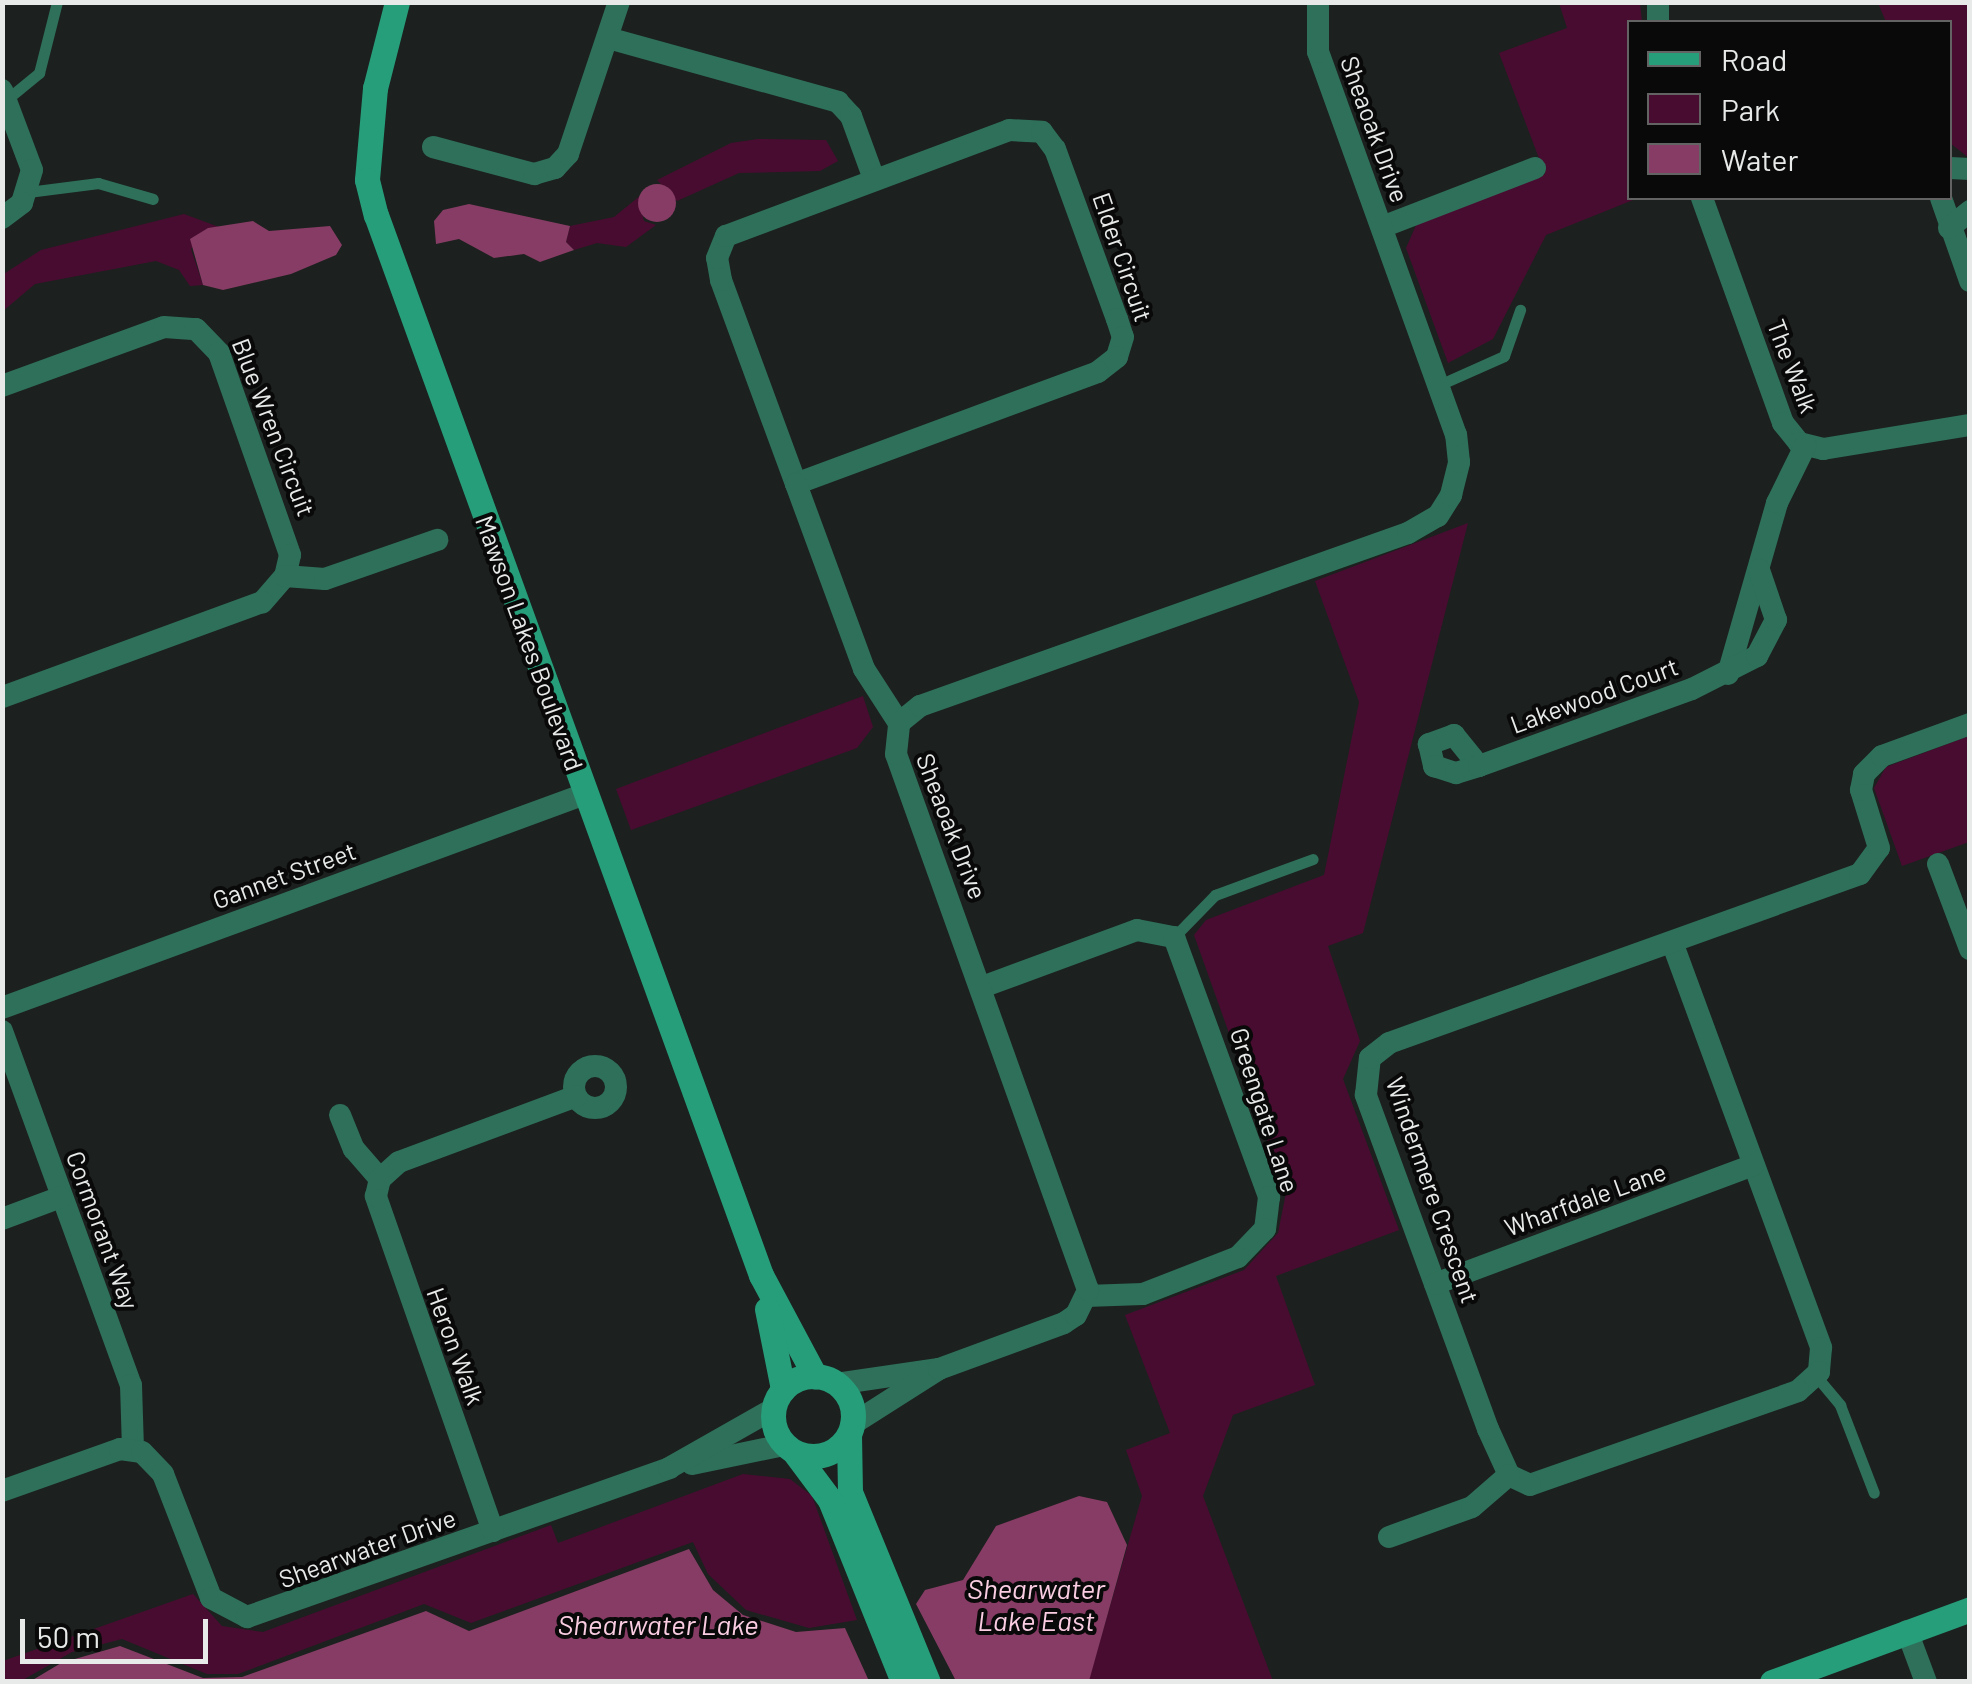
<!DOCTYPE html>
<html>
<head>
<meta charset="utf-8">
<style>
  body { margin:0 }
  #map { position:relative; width:1972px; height:1684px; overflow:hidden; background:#1c201e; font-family:Barlow,sans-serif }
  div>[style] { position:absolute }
  .green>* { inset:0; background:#490c31 }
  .water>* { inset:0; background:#863c64 }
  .round { border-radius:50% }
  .lane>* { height:11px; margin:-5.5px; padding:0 5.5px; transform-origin:5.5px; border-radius:5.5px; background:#2e7059 }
  .street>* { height:22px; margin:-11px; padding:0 11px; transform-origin:11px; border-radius:11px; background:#2e7059 }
  .street>.ring { margin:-11px; padding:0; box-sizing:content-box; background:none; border:22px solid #2e7059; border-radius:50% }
  .secondary>* { height:25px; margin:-12.5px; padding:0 12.5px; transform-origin:12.5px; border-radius:12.5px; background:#269e7a }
  .secondary>.ring { margin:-12.5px; padding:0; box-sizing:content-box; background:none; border:25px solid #269e7a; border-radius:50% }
  span { translate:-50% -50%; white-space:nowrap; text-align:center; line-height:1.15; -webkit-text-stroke:8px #080908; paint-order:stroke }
  .street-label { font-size:25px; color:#e8eae9 }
  .water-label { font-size:28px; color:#facde2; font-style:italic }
  .frame { position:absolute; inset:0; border:5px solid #e8eae9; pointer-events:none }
  .legend { position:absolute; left:1627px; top:20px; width:325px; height:180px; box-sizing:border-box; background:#080908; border:2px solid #626362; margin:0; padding:12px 18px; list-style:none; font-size:30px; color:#e8eae9 }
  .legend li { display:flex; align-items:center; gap:20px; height:50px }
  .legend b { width:50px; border:2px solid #626362 }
  .scale { position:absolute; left:20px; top:1619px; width:188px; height:45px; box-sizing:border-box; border:5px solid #e8eae9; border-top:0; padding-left:12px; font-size:30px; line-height:35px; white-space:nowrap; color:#e8eae9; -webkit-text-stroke:8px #080908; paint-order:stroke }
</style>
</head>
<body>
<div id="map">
  <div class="green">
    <div style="clip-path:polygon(1559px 3px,1640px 3px,1642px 22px,1630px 22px,1630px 198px,1638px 198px,1546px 235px,1493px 339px,1448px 363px,1406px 248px,1417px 223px,1545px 174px,1499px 53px,1567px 28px)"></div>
    <div style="clip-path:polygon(1878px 3px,1969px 3px,1969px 158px,1950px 143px,1950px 22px,1886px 22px)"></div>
    <div style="clip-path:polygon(758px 139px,826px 140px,838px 161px,820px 171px,739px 173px,677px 201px,657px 180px,731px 143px)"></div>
    <div style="clip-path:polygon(646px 191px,640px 206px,644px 221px,656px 225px,626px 247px,597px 243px,574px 250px,566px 242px,570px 226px,614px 217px)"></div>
    <div style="clip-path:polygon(184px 214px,219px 227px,208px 228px,191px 249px,203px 285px,190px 286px,179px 270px,156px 261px,35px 284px,3px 311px,2px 275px,41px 250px)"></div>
    <div style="clip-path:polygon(1468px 523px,1363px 933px,1328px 946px,1360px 1041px,1343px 1079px,1399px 1230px,1276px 1276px,1315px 1385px,1233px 1415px,1203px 1496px,1273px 1681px,1088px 1682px,1142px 1496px,1126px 1450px,1170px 1433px,1125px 1315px,1244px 1270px,1278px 1233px,1286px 1193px,1194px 935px,1206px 920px,1324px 875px,1359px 702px,1315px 581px)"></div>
    <div style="clip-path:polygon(863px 696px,873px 727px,857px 748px,631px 830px,616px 789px)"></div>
    <div style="clip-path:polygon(1969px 736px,1969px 842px,1902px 866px,1874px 788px,1886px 767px)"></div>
    <div style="clip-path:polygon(743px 1474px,790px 1479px,812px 1496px,857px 1620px,809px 1628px,746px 1610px,708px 1574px,693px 1542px,471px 1623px,424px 1604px,238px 1674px,207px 1674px,122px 1639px,72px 1652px,21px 1681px,3px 1681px,3px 1661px,193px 1594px,222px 1626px,263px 1632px,551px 1525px,558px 1543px)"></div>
  </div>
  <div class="water">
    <div class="round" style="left:638px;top:184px;width:38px;height:38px"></div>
    <div style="clip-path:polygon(469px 204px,570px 226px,566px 242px,574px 250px,540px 262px,524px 254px,494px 258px,459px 239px,436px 244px,434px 221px,443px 210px)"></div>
    <div style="clip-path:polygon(253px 221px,269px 231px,330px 226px,342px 245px,336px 255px,291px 274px,223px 290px,203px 285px,190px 239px,208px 228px)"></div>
    <div style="clip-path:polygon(1079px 1496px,1107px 1502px,1127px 1545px,1089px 1681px,956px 1681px,916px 1604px,925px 1590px,963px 1580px,996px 1526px)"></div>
    <div style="clip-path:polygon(689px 1549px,713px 1590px,743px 1615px,796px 1632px,845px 1628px,869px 1681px,31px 1681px,61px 1663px,120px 1646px,203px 1678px,242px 1677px,426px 1611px,469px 1631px)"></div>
  </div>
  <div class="lane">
    <div style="left:6px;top:100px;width:43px;rotate:-39.3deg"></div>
    <div style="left:39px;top:73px;width:73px;rotate:-75.8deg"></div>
    <div style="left:28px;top:192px;width:71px;rotate:-7.3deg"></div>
    <div style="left:98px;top:183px;width:57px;rotate:16.2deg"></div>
    <div style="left:1439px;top:385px;width:71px;rotate:-24deg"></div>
    <div style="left:1504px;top:356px;width:49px;rotate:-70.8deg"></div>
    <div style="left:1174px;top:937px;width:59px;rotate:-45.7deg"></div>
    <div style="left:1215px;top:895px;width:104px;rotate:-20.2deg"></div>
    <div style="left:1816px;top:1376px;width:38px;rotate:50deg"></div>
    <div style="left:1840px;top:1405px;width:94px;rotate:68.9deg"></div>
  </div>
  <div class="street">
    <div style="left:1658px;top:2px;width:20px;rotate:90deg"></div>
    <div style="left:608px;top:38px;width:239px;rotate:15.5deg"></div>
    <div style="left:838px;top:102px;width:19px;rotate:47deg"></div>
    <div style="left:851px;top:116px;width:67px;rotate:69.9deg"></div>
    <div style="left:2px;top:90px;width:85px;rotate:69.4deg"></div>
    <div style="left:32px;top:170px;width:34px;rotate:107deg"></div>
    <div style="left:22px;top:203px;width:25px;rotate:143deg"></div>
    <div style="left:433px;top:147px;width:105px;rotate:15deg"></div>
    <div style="left:534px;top:174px;width:22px;rotate:-16deg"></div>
    <div style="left:555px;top:168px;width:19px;rotate:-47deg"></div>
    <div style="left:568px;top:154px;width:160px;rotate:-71.5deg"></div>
    <div style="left:1950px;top:168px;width:20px;rotate:3deg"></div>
    <div style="left:1702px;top:198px;width:239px;rotate:70.2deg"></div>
    <div style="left:1783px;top:423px;width:26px;rotate:51deg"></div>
    <div style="left:1799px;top:443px;width:25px;rotate:14deg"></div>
    <div style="left:1823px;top:449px;width:149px;rotate:-9.3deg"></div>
    <div style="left:1941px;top:198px;width:88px;rotate:70.7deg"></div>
    <div style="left:1382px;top:227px;width:164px;rotate:-21.1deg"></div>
    <div style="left:1949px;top:228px;width:27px;rotate:-39deg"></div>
    <div style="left:2px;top:386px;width:172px;rotate:-20deg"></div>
    <div style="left:164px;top:327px;width:32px;rotate:4deg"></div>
    <div style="left:196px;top:329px;width:33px;rotate:46deg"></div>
    <div style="left:219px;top:353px;width:214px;rotate:70.6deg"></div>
    <div style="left:290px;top:555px;width:22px;rotate:103deg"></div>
    <div style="left:285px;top:576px;width:35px;rotate:131deg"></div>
    <div style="left:262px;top:602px;width:277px;rotate:159.9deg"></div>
    <div style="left:796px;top:484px;width:217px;rotate:-110.2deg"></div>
    <div style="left:721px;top:280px;width:22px;rotate:-100deg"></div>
    <div style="left:717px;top:258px;width:24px;rotate:-68deg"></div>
    <div style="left:726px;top:236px;width:302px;rotate:-20.5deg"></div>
    <div style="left:1009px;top:130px;width:33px;rotate:3deg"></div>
    <div style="left:1042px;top:132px;width:21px;rotate:53deg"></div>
    <div style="left:1055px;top:149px;width:181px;rotate:70deg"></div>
    <div style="left:1117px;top:319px;width:19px;rotate:72deg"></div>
    <div style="left:1123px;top:337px;width:21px;rotate:107deg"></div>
    <div style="left:1117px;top:357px;width:24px;rotate:142deg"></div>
    <div style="left:1098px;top:372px;width:322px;rotate:159.7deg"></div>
    <div style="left:796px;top:484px;width:197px;rotate:69.8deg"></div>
    <div style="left:864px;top:669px;width:64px;rotate:57.1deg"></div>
    <div style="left:285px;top:576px;width:40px;rotate:4.3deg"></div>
    <div style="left:325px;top:579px;width:119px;rotate:-19.2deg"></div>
    <div style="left:1728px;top:674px;width:178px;rotate:-74deg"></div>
    <div style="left:1777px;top:503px;width:64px;rotate:-63.8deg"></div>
    <div style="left:1479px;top:766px;width:40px;rotate:-129deg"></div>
    <div style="left:1454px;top:735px;width:27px;rotate:160deg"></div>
    <div style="left:1429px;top:744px;width:23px;rotate:77deg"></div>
    <div style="left:1434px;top:766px;width:23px;rotate:18deg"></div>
    <div style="left:1456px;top:773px;width:24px;rotate:-17deg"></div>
    <div style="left:1479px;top:766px;width:226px;rotate:-19.9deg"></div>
    <div style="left:1692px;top:689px;width:73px;rotate:-26.9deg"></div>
    <div style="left:1757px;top:656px;width:41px;rotate:-62.2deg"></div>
    <div style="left:1776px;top:620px;width:53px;rotate:-108.8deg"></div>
    <div style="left:1938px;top:864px;width:91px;rotate:69.4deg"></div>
    <div style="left:1672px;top:942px;width:432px;rotate:69.8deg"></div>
    <div style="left:1821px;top:1348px;width:24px;rotate:95deg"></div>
    <div style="left:1819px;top:1372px;width:28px;rotate:138deg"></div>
    <div style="left:1798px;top:1391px;width:284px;rotate:160.7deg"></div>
    <div style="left:1530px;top:1485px;width:23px;rotate:-155deg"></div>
    <div style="left:1509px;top:1475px;width:51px;rotate:-114.5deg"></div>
    <div style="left:1488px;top:1429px;width:356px;rotate:-110.1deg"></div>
    <div style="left:1366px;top:1095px;width:37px;rotate:-84deg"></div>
    <div style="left:1370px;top:1058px;width:24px;rotate:-38deg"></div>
    <div style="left:1389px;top:1043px;width:500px;rotate:-19.74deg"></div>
    <div style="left:1860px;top:874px;width:32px;rotate:-54deg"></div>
    <div style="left:1879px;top:848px;width:61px;rotate:-107.2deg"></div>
    <div style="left:1861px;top:790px;width:16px;rotate:-79deg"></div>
    <div style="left:1864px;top:774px;width:25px;rotate:-45deg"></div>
    <div style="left:1882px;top:756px;width:94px;rotate:-20deg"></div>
    <div style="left:982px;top:987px;width:165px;rotate:-20.2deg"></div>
    <div style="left:1137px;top:930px;width:38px;rotate:11deg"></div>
    <div style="left:1174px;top:937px;width:277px;rotate:69.9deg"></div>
    <div style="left:1269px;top:1197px;width:32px;rotate:97deg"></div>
    <div style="left:1265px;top:1229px;width:39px;rotate:134deg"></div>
    <div style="left:1238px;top:1257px;width:102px;rotate:158.7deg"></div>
    <div style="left:1143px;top:1294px;width:57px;rotate:178deg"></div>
    <div style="left:2px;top:1008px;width:621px;rotate:-20.16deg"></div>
    <div style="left:2px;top:1031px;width:377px;rotate:70deg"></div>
    <div style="left:131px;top:1385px;width:64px;rotate:88.2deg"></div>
    <div class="ring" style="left:574px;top:1066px;width:20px;height:20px"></div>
    <div style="left:340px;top:1115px;width:37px;rotate:68deg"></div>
    <div style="left:354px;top:1149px;width:40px;rotate:49deg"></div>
    <div style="left:2px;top:1219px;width:63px;rotate:-20.4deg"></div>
    <div style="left:1435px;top:1284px;width:340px;rotate:-20.5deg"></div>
    <div style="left:836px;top:1384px;width:104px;rotate:-8.3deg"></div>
    <div style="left:851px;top:1425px;width:104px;rotate:-32.5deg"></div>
    <div style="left:939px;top:1369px;width:133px;rotate:-20.2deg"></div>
    <div style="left:1064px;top:1323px;width:14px;rotate:-34deg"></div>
    <div style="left:1076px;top:1315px;width:28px;rotate:-64deg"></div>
    <div style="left:1088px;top:1290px;width:569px;rotate:-109.71deg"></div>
    <div style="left:896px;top:754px;width:31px;rotate:-84deg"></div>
    <div style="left:899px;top:723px;width:27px;rotate:-39deg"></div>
    <div style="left:920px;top:706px;width:518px;rotate:-19.52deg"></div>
    <div style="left:1408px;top:533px;width:34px;rotate:-30deg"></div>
    <div style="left:1438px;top:516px;width:25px;rotate:-58deg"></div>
    <div style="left:1451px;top:495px;width:34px;rotate:-76deg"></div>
    <div style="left:1459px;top:462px;width:27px;rotate:-96deg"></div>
    <div style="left:1456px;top:435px;width:407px;rotate:-109.8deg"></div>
    <div style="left:1318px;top:52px;width:50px;rotate:-90deg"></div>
    <div style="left:692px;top:1464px;width:94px;rotate:-11.7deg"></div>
    <div style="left:2px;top:1491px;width:125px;rotate:-19.6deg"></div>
    <div style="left:120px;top:1449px;width:22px;rotate:8deg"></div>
    <div style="left:142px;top:1452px;width:30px;rotate:46deg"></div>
    <div style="left:163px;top:1474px;width:133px;rotate:68.8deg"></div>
    <div style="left:211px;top:1598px;width:41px;rotate:27.8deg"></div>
    <div style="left:247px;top:1617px;width:448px;rotate:-19.4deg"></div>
    <div style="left:669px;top:1468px;width:120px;rotate:-29.6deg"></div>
    <div style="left:493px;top:1531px;width:355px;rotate:-109.3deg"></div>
    <div style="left:376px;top:1196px;width:17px;rotate:-77deg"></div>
    <div style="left:380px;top:1179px;width:25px;rotate:-42deg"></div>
    <div style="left:399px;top:1162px;width:189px;rotate:-20.4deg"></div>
    <div style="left:1389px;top:1537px;width:88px;rotate:-19.9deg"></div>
    <div style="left:1472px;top:1507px;width:49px;rotate:-40.9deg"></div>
    <div style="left:1907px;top:1631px;width:54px;rotate:69.6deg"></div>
  </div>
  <div class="secondary">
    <div style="left:397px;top:2px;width:89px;rotate:104.3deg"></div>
    <div style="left:375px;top:88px;width:92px;rotate:95deg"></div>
    <div style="left:367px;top:180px;width:36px;rotate:76deg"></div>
    <div style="left:376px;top:215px;width:1128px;rotate:70.04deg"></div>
    <div style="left:761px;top:1275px;width:115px;rotate:61.9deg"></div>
    <div style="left:767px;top:1309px;width:82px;rotate:78.7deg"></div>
    <div class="ring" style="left:773px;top:1376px;width:55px;height:55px"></div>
    <div style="left:849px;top:1435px;width:57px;rotate:89deg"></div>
    <div style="left:850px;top:1492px;width:205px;rotate:67.7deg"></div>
    <div style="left:795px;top:1453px;width:59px;rotate:53.3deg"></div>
    <div style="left:830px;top:1500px;width:196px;rotate:68.1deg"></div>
    <div style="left:1772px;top:1682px;width:211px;rotate:-20.2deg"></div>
  </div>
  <div class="street-label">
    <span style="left:1375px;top:129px;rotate:70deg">Sheaoak Drive</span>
    <span style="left:1123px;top:257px;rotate:71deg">Elder Circuit</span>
    <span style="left:1793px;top:366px;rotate:69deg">The Walk</span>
    <span style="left:274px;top:427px;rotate:69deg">Blue Wren Circuit</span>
    <span style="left:530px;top:643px;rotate:70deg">Mawson Lakes Boulevard</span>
    <span style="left:1594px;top:695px;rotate:-20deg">Lakewood Court</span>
    <span style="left:952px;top:826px;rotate:69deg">Sheaoak Drive</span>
    <span style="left:284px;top:875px;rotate:-20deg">Gannet Street</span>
    <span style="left:1265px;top:1110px;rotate:72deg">Greengate Lane</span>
    <span style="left:1433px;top:1190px;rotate:71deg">Windermere Crescent</span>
    <span style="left:1585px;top:1199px;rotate:-20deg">Wharfdale Lane</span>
    <span style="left:103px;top:1230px;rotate:70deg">Cormorant Way</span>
    <span style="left:456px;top:1346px;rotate:70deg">Heron Walk</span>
    <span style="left:367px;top:1548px;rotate:-20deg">Shearwater Drive</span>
  </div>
  <div class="water-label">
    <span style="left:1036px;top:1604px">Shearwater<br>Lake East</span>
    <span style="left:658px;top:1624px">Shearwater Lake</span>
  </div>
  <div class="frame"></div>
  <ul class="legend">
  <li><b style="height:12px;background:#269e7a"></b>Road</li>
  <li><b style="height:28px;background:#490c31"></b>Park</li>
  <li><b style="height:28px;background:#863c64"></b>Water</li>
  </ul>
  <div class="scale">50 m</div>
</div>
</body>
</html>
